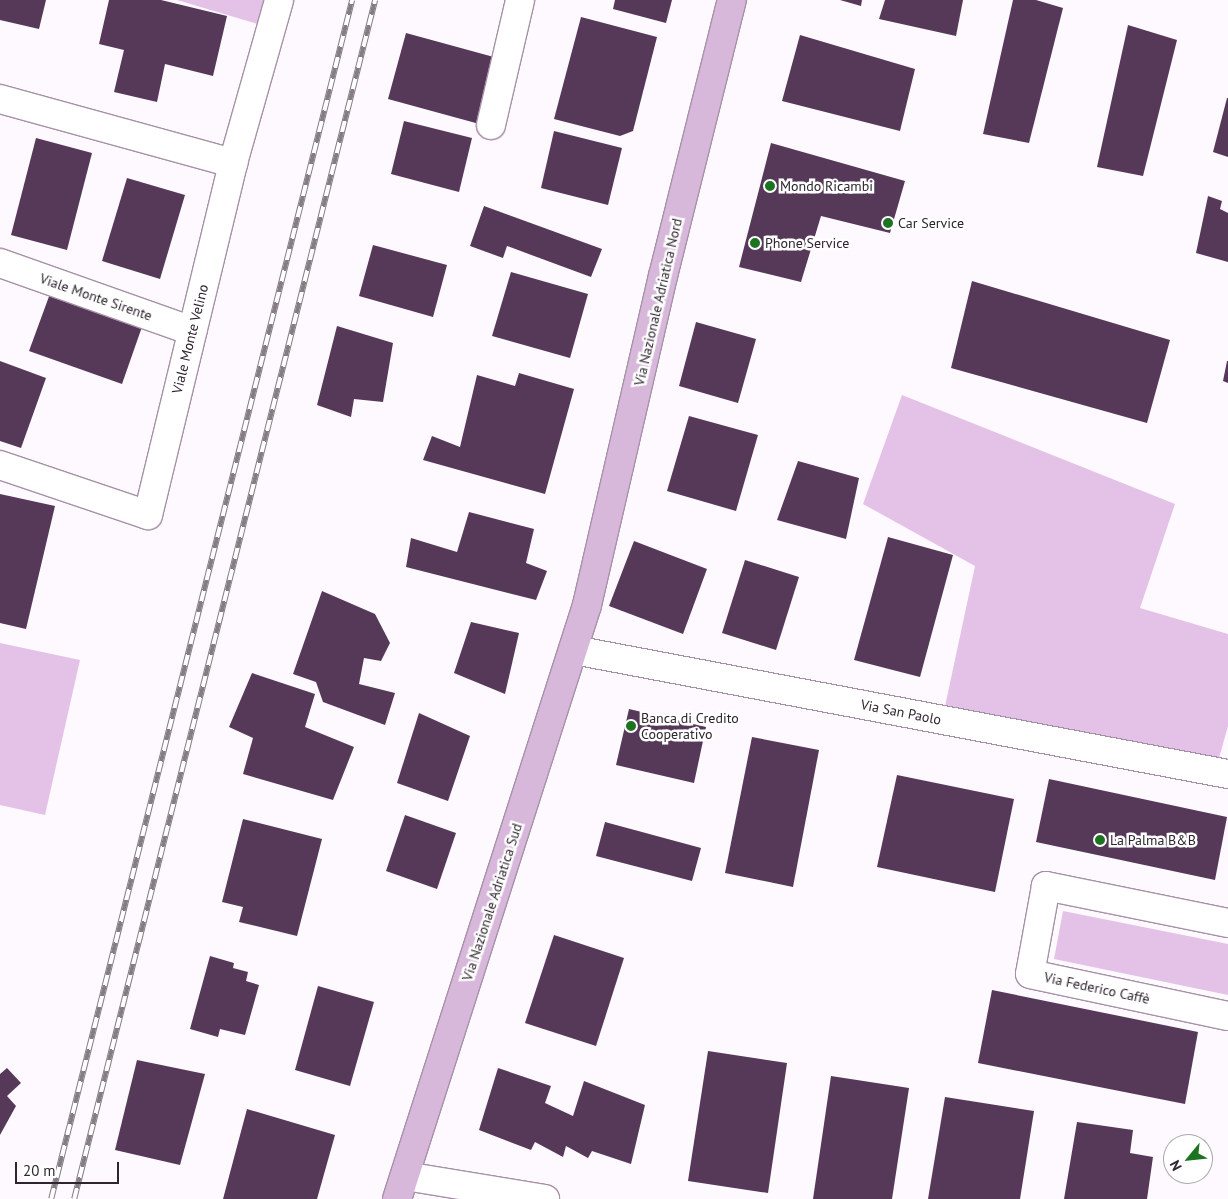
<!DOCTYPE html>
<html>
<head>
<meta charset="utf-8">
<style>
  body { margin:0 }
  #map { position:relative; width:1228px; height:1199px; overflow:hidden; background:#fef9fe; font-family:"PT Sans",sans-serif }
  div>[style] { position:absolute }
  .green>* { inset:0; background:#e4c2e8 }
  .building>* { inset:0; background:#563959 }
  .roads { filter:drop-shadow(1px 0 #a690a8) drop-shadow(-1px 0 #a690a8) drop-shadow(0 1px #a690a8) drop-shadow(0 -1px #a690a8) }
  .minor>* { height:28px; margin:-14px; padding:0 14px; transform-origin:14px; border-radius:14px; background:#fff }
  .major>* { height:28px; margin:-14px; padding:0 14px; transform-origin:14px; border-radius:14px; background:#d7b7da }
  .rail>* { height:5.5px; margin-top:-2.75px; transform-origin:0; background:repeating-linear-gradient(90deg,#fff 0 11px,#847d84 0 22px); box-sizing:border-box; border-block:1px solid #847d84 }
  .dots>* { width:14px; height:14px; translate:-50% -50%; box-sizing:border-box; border:2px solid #fff; border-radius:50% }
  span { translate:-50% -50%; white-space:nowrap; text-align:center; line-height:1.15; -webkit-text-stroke:5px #fff; paint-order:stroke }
  .poi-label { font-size:14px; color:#2e252e }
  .left { translate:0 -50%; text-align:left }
  .street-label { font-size:14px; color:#2e252e }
  .north { position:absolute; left:1163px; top:1134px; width:50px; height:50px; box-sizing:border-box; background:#fff; border:1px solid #aba8ab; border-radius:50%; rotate:242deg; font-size:14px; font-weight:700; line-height:20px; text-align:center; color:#2e252e }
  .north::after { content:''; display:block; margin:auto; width:18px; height:22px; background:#1d7420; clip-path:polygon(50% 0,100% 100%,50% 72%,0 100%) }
  .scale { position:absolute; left:15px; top:1162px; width:104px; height:22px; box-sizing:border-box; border:2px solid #2e252e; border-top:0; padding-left:6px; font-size:15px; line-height:18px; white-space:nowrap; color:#2e252e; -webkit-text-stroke:4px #fff; paint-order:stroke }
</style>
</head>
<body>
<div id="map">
  <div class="green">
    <div style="clip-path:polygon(177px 0,268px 0,261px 25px)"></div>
    <div style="clip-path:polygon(902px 395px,1175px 504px,1140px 608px,1228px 634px,1228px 726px,1216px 769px,944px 711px,975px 566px,863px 504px)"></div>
    <div style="clip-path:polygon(0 643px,80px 660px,45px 815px,0 805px)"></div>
    <div style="clip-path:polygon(1063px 911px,1228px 944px,1228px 995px,1054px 959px)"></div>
  </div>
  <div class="building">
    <div style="clip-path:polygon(0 0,46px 0,39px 29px,0 20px)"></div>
    <div style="clip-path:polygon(109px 0,161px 0,227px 16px,213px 76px,165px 64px,157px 102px,114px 92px,124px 50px,99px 44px)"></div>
    <div style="clip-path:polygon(615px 0,672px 0,666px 23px,613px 9px)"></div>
    <div style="clip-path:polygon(840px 0,862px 0,861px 6px)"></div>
    <div style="clip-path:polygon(885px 0,963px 0,956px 36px,879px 19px)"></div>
    <div style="clip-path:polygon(1013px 0,1036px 0,1063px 8px,1029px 143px,983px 134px)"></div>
    <div style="clip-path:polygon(581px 17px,657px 37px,633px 131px,620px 136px,554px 119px)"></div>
    <div style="clip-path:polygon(1128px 25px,1177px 40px,1143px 176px,1097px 167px)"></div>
    <div style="clip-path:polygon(406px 33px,501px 59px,483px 125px,388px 99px)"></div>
    <div style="clip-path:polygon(800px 35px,915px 69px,900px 131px,782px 101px)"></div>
    <div style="clip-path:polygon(1227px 98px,1228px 98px,1228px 157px,1213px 152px)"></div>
    <div style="clip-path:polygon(404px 121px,472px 138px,459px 192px,391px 174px)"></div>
    <div style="clip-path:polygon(554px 131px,622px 148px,608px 205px,541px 188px)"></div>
    <div style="clip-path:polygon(36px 138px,92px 153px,67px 250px,11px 235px)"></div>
    <div style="clip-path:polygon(771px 143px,905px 181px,890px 233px,821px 216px,801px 282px,739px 267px)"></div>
    <div style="clip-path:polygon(127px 178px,185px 195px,160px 279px,102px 261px)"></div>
    <div style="clip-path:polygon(1208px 196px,1222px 201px,1220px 209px,1228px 213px,1228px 262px,1196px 253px)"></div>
    <div style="clip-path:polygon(484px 206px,602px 249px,591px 277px,507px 246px,503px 258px,470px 246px)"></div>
    <div style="clip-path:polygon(373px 245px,447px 265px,433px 317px,359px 296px)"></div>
    <div style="clip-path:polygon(511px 272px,588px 294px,570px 358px,492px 336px)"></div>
    <div style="clip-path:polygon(972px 281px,1170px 340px,1147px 423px,951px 368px)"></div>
    <div style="clip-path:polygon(51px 291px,143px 324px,122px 384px,29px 351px)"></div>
    <div style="clip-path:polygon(696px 322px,756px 339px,738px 403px,679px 386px)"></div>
    <div style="clip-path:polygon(337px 326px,393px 343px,383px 402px,354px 399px,351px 417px,317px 405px)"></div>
    <div style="clip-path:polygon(0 361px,46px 378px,21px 448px,0 441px)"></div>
    <div style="clip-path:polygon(1227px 361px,1228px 361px,1228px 383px,1223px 381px)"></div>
    <div style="clip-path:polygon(519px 373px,574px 389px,545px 494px,423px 460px,432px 436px,460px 447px,477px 375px,515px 386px)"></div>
    <div style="clip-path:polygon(689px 416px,758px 435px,736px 511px,667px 491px)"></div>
    <div style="clip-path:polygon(798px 461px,859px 478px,846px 539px,777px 520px)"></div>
    <div style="clip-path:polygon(0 494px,55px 506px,26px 629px,0 623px)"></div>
    <div style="clip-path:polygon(469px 512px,534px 529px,526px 563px,547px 571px,536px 600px,406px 567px,411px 538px,457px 552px)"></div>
    <div style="clip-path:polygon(888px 537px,953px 555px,920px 677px,854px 660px)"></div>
    <div style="clip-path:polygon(634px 541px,707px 569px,683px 634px,609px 606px)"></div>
    <div style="clip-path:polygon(745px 560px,799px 577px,776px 650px,722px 633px)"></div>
    <div style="clip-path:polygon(322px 591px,375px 614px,390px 643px,381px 661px,364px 658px,359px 684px,395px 693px,385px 725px,323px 702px,316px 682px,293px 674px)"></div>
    <div style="clip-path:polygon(471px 622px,519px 633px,505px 694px,454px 673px)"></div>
    <div style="clip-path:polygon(252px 673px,315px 694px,305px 727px,354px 747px,333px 800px,243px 774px,253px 738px,229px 727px)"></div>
    <div style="clip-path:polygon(629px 709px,706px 727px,694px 783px,616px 765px)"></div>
    <div style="clip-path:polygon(419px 713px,470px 736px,448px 801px,397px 783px)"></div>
    <div style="clip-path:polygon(752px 737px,819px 750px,793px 887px,725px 873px)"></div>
    <div style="clip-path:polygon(897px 775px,1014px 799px,995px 892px,877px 867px)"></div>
    <div style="clip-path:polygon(1049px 779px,1227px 817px,1215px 880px,1036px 842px)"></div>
    <div style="clip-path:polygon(405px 815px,456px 833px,437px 889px,386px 871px)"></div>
    <div style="clip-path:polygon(243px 819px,322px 839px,297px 936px,239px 922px,243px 907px,222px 902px)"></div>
    <div style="clip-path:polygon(605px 822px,701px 848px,692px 881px,596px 856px)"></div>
    <div style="clip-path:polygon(554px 935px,624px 958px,596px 1046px,525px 1023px)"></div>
    <div style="clip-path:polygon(210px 956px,234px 963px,233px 968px,248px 972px,246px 981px,259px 985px,245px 1035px,220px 1029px,218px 1037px,190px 1029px)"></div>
    <div style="clip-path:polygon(318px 986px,374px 1002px,350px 1086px,295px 1070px)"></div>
    <div style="clip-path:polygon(992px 990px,1198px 1032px,1185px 1104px,978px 1063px)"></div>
    <div style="clip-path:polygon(708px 1051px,787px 1063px,768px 1193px,688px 1181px)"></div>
    <div style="clip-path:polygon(137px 1060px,205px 1074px,180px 1165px,115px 1150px)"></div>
    <div style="clip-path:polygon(7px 1068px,21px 1083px,7px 1096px,16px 1106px,0 1135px,0 1074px)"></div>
    <div style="clip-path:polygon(498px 1068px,551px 1086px,545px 1103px,573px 1116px,584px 1081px,645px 1105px,631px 1164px,592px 1151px,588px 1158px,566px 1146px,563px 1157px,535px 1142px,531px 1150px,479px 1130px)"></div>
    <div style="clip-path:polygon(831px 1076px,909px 1088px,892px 1199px,813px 1199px)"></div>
    <div style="clip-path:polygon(945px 1097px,1034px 1111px,1020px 1199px,928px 1199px)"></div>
    <div style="clip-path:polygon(247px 1109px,335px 1135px,317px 1199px,223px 1199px)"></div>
    <div style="clip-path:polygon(1077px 1122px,1133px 1130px,1130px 1153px,1153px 1157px,1147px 1199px,1064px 1199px)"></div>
  </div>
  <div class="roads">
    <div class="minor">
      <div style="left:0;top:99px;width:242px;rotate:15.4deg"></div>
      <div style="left:491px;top:125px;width:128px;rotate:-76.9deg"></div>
      <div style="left:0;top:263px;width:204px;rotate:19.5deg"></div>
      <div style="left:0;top:465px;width:156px;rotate:18.7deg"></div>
      <div style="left:148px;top:515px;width:362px;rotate:-76.4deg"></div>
      <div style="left:233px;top:163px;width:169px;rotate:-74.2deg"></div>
      <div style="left:574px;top:650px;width:666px;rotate:10.74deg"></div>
      <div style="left:1228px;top:923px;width:186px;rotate:-168.5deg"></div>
      <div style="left:1046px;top:886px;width:89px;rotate:100.3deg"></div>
      <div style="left:1030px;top:974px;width:202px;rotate:12deg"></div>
      <div style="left:405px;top:1176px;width:142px;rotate:9.3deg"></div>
    </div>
    <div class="major">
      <div style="left:397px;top:1199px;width:624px;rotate:-72.26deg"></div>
      <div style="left:587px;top:605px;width:338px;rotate:-77deg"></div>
      <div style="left:663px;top:276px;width:284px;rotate:-76deg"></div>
    </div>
  </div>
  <div class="rail">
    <div style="left:51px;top:1199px;width:1236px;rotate:-75.91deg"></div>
    <div style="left:74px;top:1199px;width:1236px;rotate:-75.91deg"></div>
  </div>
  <div class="dots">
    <div style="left:770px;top:186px;background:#1d7420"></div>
    <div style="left:888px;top:223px;background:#1d7420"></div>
    <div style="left:755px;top:243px;background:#1d7420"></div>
    <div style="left:631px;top:726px;background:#1d7420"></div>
    <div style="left:1100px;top:840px;background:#1d7420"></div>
  </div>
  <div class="poi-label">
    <span class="left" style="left:780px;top:186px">Mondo Ricambi</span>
    <span class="left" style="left:898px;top:223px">Car Service</span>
    <span class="left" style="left:765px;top:243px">Phone Service</span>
    <span class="left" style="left:641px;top:726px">Banca di Credito<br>Cooperativo</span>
    <span class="left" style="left:1110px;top:840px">La Palma B&amp;B</span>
  </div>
  <div class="street-label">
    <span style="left:96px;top:297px;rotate:19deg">Viale Monte Sirente</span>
    <span style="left:658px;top:302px;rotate:-77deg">Via Nazionale Adriatica Nord</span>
    <span style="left:190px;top:339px;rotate:-76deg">Viale Monte Velino</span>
    <span style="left:901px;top:712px;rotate:11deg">Via San Paolo</span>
    <span style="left:492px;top:902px;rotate:-72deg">Via Nazionale Adriatica Sud</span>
    <span style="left:1097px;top:988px;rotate:12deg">Via Federico Caffè</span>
  </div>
  <div class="north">N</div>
  <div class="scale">20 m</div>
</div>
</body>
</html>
